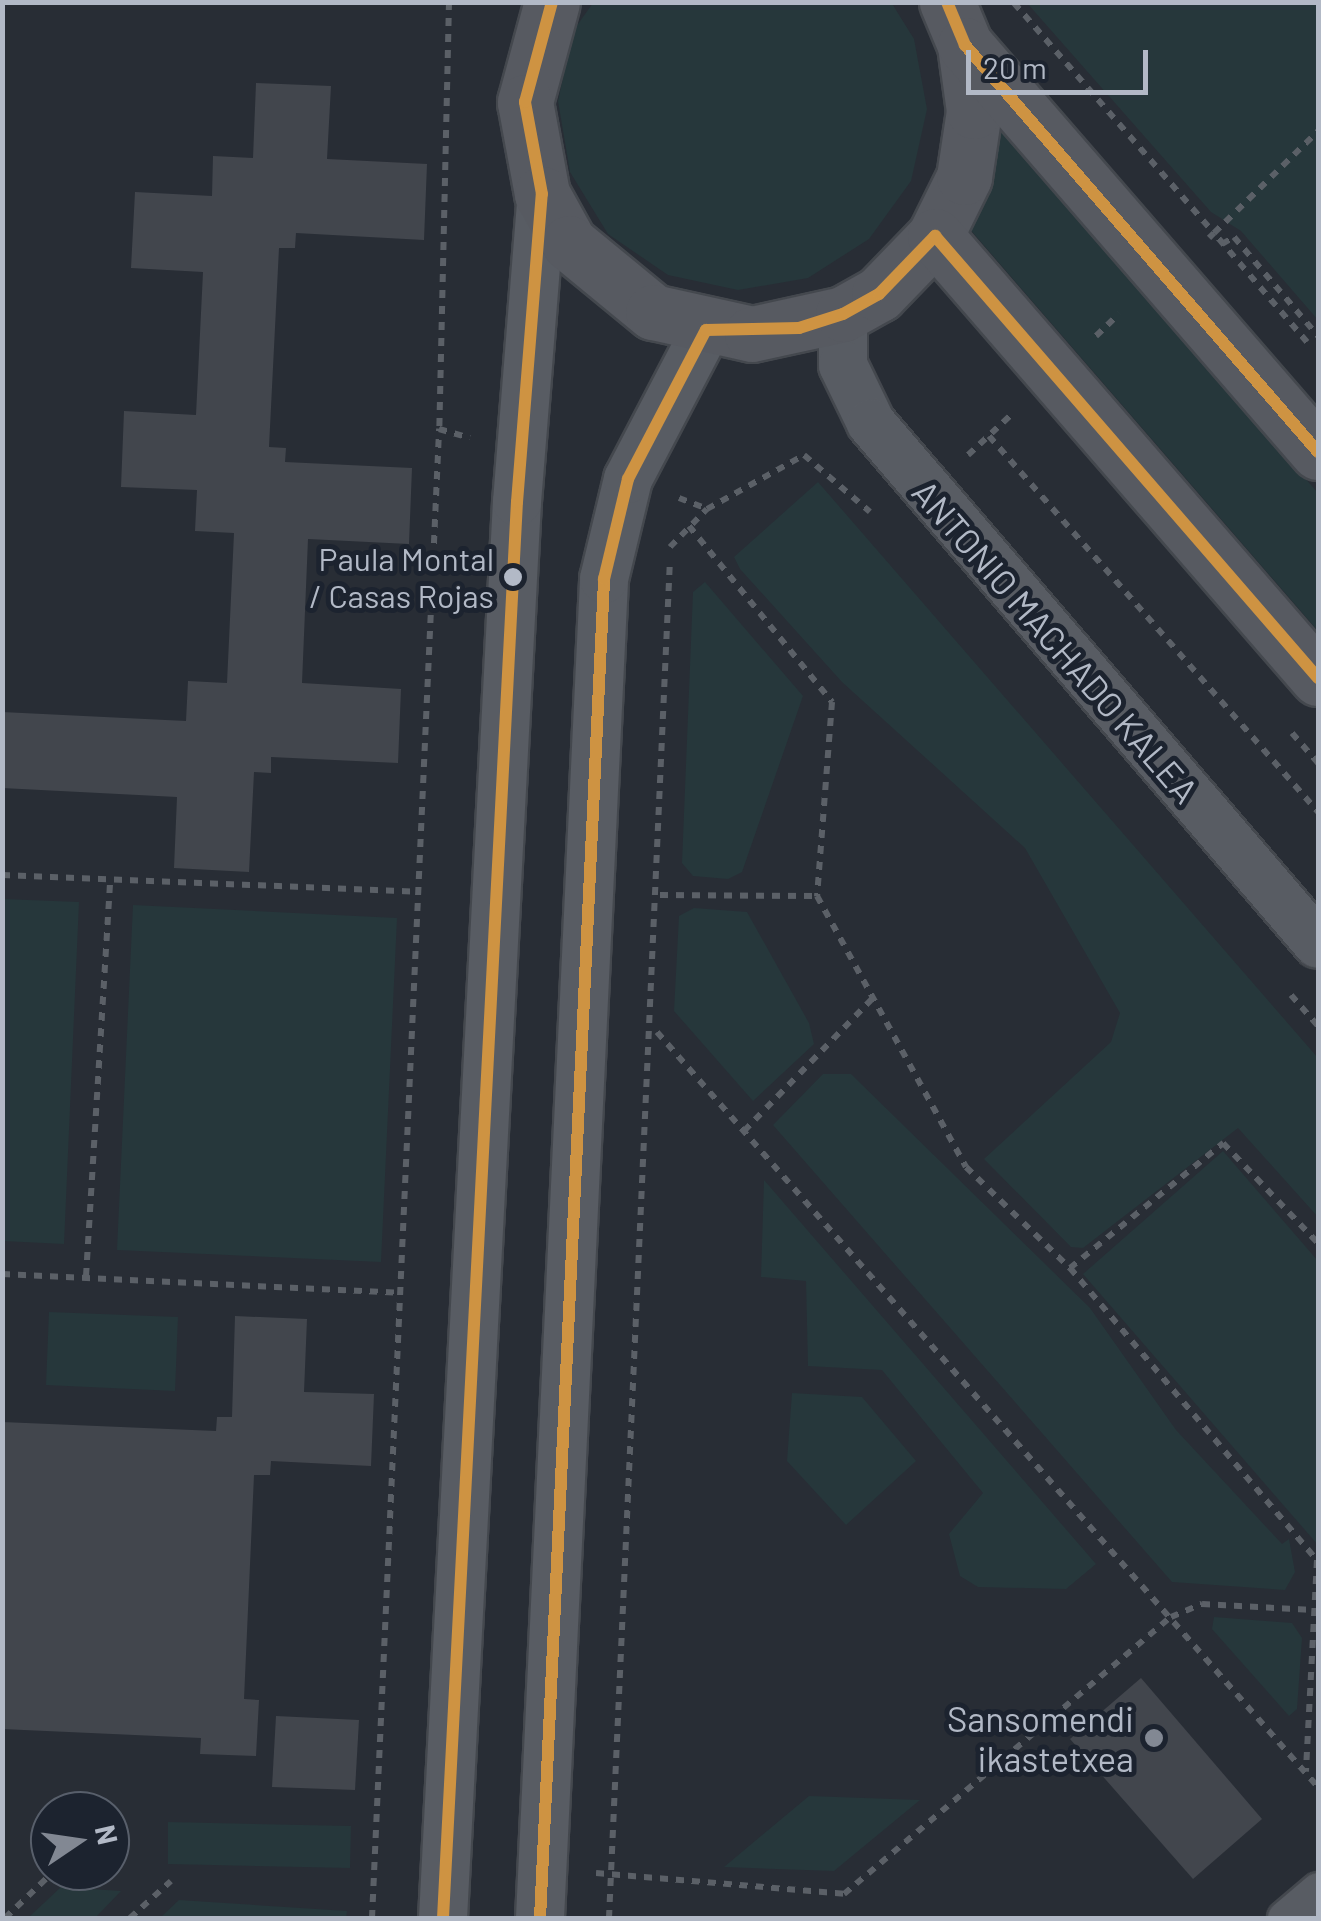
<!DOCTYPE html>
<html>
<head>
<meta charset="utf-8">
<style>
  body { margin:0 }
  #map { position:relative; width:1321px; height:1921px; overflow:hidden; background:#282d35; font-family:Barlow,sans-serif }
  div>[style] { position:absolute }
  .green>* { inset:0; background:#26373b }
  .building>* { inset:0; background:#42464d }
  .path>* { height:6px; margin-top:-3px; transform-origin:0; background:repeating-linear-gradient(90deg,#5b6067 0 8px,transparent 0 16px) }
  .roads { filter:drop-shadow(2px 0 #44484e) drop-shadow(-2px 0 #44484e) drop-shadow(0 2px #44484e) drop-shadow(0 -2px #44484e) }
  .pedestrian>* { height:35px; margin:-17.5px; padding:0 17.5px; transform-origin:17.5px; border-radius:17.5px; background:#585c63 }
  .minor>* { height:48px; margin:-24px; padding:0 24px; transform-origin:24px; border-radius:24px; background:#585c63 }
  .secondary>* { height:55px; margin:-27.5px; padding:0 27.5px; transform-origin:27.5px; border-radius:27.5px; background:#575a61 }
  .bus-1>* { height:12px; margin:-6px; padding:0 6px; transform-origin:6px; border-radius:6px; background:#ce9342 }
  .dots>* { width:28px; height:28px; translate:-50% -50%; box-sizing:border-box; border:5px solid #1c232f; border-radius:50% }
  span { translate:-50% -50%; white-space:nowrap; text-align:center; line-height:1.15; -webkit-text-stroke:10px #1c232f; paint-order:stroke }
  .bus-label { font-size:32px; color:#b2b9c6 }
  .right { translate:-100% -50%; text-align:right }
  .street-label { font-size:35px; color:#b2b9c6 }
  .poi-label { font-size:35px; color:#b2b9c6 }
  .frame { position:absolute; inset:0; border:5px solid #b2b9c6; pointer-events:none }
  .north { position:absolute; left:30px; top:1791px; width:100px; height:100px; box-sizing:border-box; background:#1c232f; border:2px solid #585f6b; border-radius:50%; rotate:77deg; font-size:28px; font-weight:700; line-height:40px; text-align:center; color:#b2b9c6 }
  .north::after { content:''; display:block; margin:auto; width:35px; height:45px; background:#828893; clip-path:polygon(50% 0,100% 100%,50% 72%,0 100%) }
  .scale { position:absolute; left:966px; top:50px; width:182px; height:45px; box-sizing:border-box; border:5px solid #b2b9c6; border-top:0; padding-left:12px; font-size:30px; line-height:35px; white-space:nowrap; color:#b2b9c6; -webkit-text-stroke:8px #1c232f; paint-order:stroke }
</style>
</head>
<body>
<div id="map">
  <div class="green">
    <div style="clip-path:polygon(891px 2px,914px 39px,927px 109px,911px 181px,869px 239px,808px 278px,738px 290px,668px 275px,608px 234px,570px 172px,558px 101px,573px 31px,593px 3px)"></div>
    <div style="clip-path:polygon(1027px 3px,1318px 3px,1318px 320px,1241px 231px,1211px 212px)"></div>
    <div style="clip-path:polygon(1001px 130px,1318px 493px,1318px 631px,968px 227px)"></div>
    <div style="clip-path:polygon(818px 482px,1318px 1058px,1318px 1217px,1238px 1128px,1083px 1248px,1071px 1247px,984px 1159px,1111px 1042px,1120px 1013px,1025px 848px,842px 682px,740px 569px,734px 557px)"></div>
    <div style="clip-path:polygon(705px 582px,803px 696px,742px 872px,728px 879px,693px 876px,682px 863px,693px 592px)"></div>
    <div style="clip-path:polygon(3px 899px,79px 902px,64px 1244px,3px 1241px)"></div>
    <div style="clip-path:polygon(133px 905px,397px 918px,381px 1262px,117px 1250px)"></div>
    <div style="clip-path:polygon(694px 908px,747px 912px,809px 1023px,814px 1044px,753px 1101px,674px 1011px,679px 916px)"></div>
    <div style="clip-path:polygon(823px 1074px,851px 1074px,1090px 1308px,1176px 1430px,1282px 1544px,1289px 1539px,1295px 1572px,1285px 1590px,1172px 1582px,773px 1125px)"></div>
    <div style="clip-path:polygon(1223px 1151px,1318px 1261px,1318px 1545px,1083px 1274px)"></div>
    <div style="clip-path:polygon(764px 1180px,1096px 1564px,1066px 1589px,978px 1587px,960px 1576px,949px 1534px,983px 1493px,882px 1370px,808px 1366px,806px 1281px,761px 1277px)"></div>
    <div style="clip-path:polygon(49px 1312px,178px 1317px,175px 1391px,46px 1385px)"></div>
    <div style="clip-path:polygon(792px 1393px,862px 1397px,916px 1461px,846px 1525px,787px 1461px)"></div>
    <div style="clip-path:polygon(1214px 1617px,1292px 1623px,1302px 1638px,1297px 1709px,1289px 1716px,1212px 1629px)"></div>
    <div style="clip-path:polygon(809px 1796px,920px 1800px,834px 1871px,724px 1867px)"></div>
    <div style="clip-path:polygon(168px 1822px,351px 1826px,350px 1868px,168px 1864px)"></div>
    <div style="clip-path:polygon(61px 1887px,121px 1891px,95px 1918px,28px 1918px)"></div>
    <div style="clip-path:polygon(179px 1900px,347px 1911px,346px 1918px,160px 1918px)"></div>
  </div>
  <div class="building">
    <div style="clip-path:polygon(256px 83px,331px 86px,327px 159px,427px 164px,424px 240px,296px 233px,295px 248px,279px 248px,269px 447px,286px 448px,285px 462px,412px 468px,409px 544px,308px 539px,302px 683px,401px 689px,398px 763px,271px 757px,271px 773px,254px 772px,249px 872px,174px 868px,177px 797px,2px 788px,2px 712px,186px 721px,188px 681px,227px 683px,234px 533px,195px 531px,197px 490px,121px 487px,124px 411px,196px 415px,203px 272px,131px 268px,135px 192px,212px 196px,213px 156px,253px 158px)"></div>
    <div style="clip-path:polygon(235px 1316px,307px 1319px,304px 1392px,374px 1394px,371px 1466px,271px 1461px,270px 1475px,254px 1475px,244px 1699px,259px 1700px,256px 1756px,200px 1754px,201px 1738px,2px 1729px,2px 1422px,216px 1431px,217px 1417px,232px 1417px)"></div>
    <div style="clip-path:polygon(1141px 1678px,1262px 1819px,1193px 1879px,1070px 1739px)"></div>
    <div style="clip-path:polygon(276px 1716px,359px 1720px,355px 1790px,272px 1787px)"></div>
  </div>
  <div class="path">
    <div style="left:449px;top:2px;width:427px;rotate:91.3deg"></div>
    <div style="left:439px;top:429px;width:32px;rotate:16deg"></div>
    <div style="left:1014px;top:3px;width:305px;rotate:49deg"></div>
    <div style="left:1214px;top:233px;width:7px;rotate:135deg"></div>
    <div style="left:1222px;top:244px;width:14px;rotate:-30deg"></div>
    <div style="left:1234px;top:237px;width:130px;rotate:49.7deg"></div>
    <div style="left:1096px;top:336px;width:32px;rotate:-44deg"></div>
    <div style="left:1307px;top:342px;width:143px;rotate:-130.5deg"></div>
    <div style="left:1214px;top:233px;width:146px;rotate:-44.4deg"></div>
    <div style="left:989px;top:436px;width:500px;rotate:48.8deg"></div>
    <div style="left:968px;top:455px;width:62px;rotate:-43deg"></div>
    <div style="left:679px;top:498px;width:30px;rotate:21deg"></div>
    <div style="left:707px;top:509px;width:111px;rotate:-29.1deg"></div>
    <div style="left:804px;top:455px;width:87px;rotate:40.8deg"></div>
    <div style="left:689px;top:526px;width:227px;rotate:50.9deg"></div>
    <div style="left:832px;top:702px;width:195px;rotate:94.4deg"></div>
    <div style="left:670px;top:547px;width:53px;rotate:-45.8deg"></div>
    <div style="left:1292px;top:733px;width:40px;rotate:49deg"></div>
    <div style="left:2px;top:875px;width:416px;rotate:2.3deg"></div>
    <div style="left:660px;top:895px;width:157px;rotate:0.4deg"></div>
    <div style="left:817px;top:896px;width:309px;rotate:61.2deg"></div>
    <div style="left:966px;top:1167px;width:145px;rotate:44.2deg"></div>
    <div style="left:1070px;top:1268px;width:382px;rotate:49.8deg"></div>
    <div style="left:1317px;top:1560px;width:212px;rotate:93deg"></div>
    <div style="left:1291px;top:995px;width:41px;rotate:48.9deg"></div>
    <div style="left:657px;top:1032px;width:1003px;rotate:48.8deg"></div>
    <div style="left:744px;top:1131px;width:184px;rotate:-45.9deg"></div>
    <div style="left:1070px;top:1268px;width:198px;rotate:-39.2deg"></div>
    <div style="left:1223px;top:1143px;width:138px;rotate:46.5deg"></div>
    <div style="left:2px;top:1274px;width:398px;rotate:2.7deg"></div>
    <div style="left:86px;top:1276px;width:397px;rotate:-86.5deg"></div>
    <div style="left:596px;top:1873px;width:249px;rotate:4.8deg"></div>
    <div style="left:844px;top:1894px;width:429px;rotate:-40.3deg"></div>
    <div style="left:1171px;top:1617px;width:34px;rotate:-23deg"></div>
    <div style="left:1202px;top:1604px;width:112px;rotate:3.1deg"></div>
    <div style="left:5px;top:1918px;width:62px;rotate:-43.7deg"></div>
    <div style="left:130px;top:1918px;width:55px;rotate:-42.1deg"></div>
    <div style="left:372px;top:1918px;width:1491px;rotate:-87.42deg"></div>
    <div style="left:609px;top:1918px;width:1359px;rotate:-87.43deg"></div>
  </div>
  <div class="roads">
    <div class="pedestrian">
      <div style="left:1285px;top:1918px;width:43px;rotate:-40.3deg"></div>
    </div>
    <div class="minor">
      <div style="left:843px;top:314px;width:51px;rotate:90deg"></div>
      <div style="left:843px;top:365px;width:64px;rotate:64.2deg"></div>
      <div style="left:871px;top:423px;width:686px;rotate:49.37deg"></div>
      <div style="left:443px;top:1918px;width:1418px;rotate:-87.01deg"></div>
      <div style="left:517px;top:502px;width:309px;rotate:-85.4deg"></div>
      <div style="left:540px;top:1918px;width:1341px;rotate:-87.26deg"></div>
      <div style="left:604px;top:579px;width:103px;rotate:-76.5deg"></div>
      <div style="left:628px;top:479px;width:168px;rotate:-62.4deg"></div>
    </div>
    <div class="secondary">
      <div style="left:552px;top:2px;width:104px;rotate:105.1deg"></div>
      <div style="left:525px;top:102px;width:94px;rotate:79.5deg"></div>
      <div style="left:542px;top:194px;width:56px;rotate:61.1deg"></div>
      <div style="left:569px;top:243px;width:109px;rotate:39.4deg"></div>
      <div style="left:653px;top:312px;width:101px;rotate:12.5deg"></div>
      <div style="left:752px;top:334px;width:93px;rotate:-12.4deg"></div>
      <div style="left:843px;top:314px;width:41px;rotate:-29.1deg"></div>
      <div style="left:879px;top:294px;width:81px;rotate:-46deg"></div>
      <div style="left:935px;top:236px;width:66px;rotate:-63.8deg"></div>
      <div style="left:964px;top:177px;width:67px;rotate:-81.4deg"></div>
      <div style="left:974px;top:111px;width:67px;rotate:-97.8deg"></div>
      <div style="left:965px;top:45px;width:47px;rotate:-112.7deg"></div>
      <div style="left:965px;top:45px;width:539px;rotate:49.06deg"></div>
      <div style="left:935px;top:236px;width:585px;rotate:49.09deg"></div>
    </div>
  </div>
  <div class="bus-1">
    <div style="left:947px;top:2px;width:47px;rotate:67.3deg"></div>
    <div style="left:965px;top:45px;width:539px;rotate:49.06deg"></div>
    <div style="left:443px;top:1918px;width:1418px;rotate:-87.01deg"></div>
    <div style="left:517px;top:502px;width:309px;rotate:-85.4deg"></div>
    <div style="left:542px;top:194px;width:94px;rotate:-100.5deg"></div>
    <div style="left:525px;top:102px;width:104px;rotate:-74.9deg"></div>
    <div style="left:540px;top:1918px;width:1341px;rotate:-87.26deg"></div>
    <div style="left:604px;top:579px;width:103px;rotate:-76.5deg"></div>
    <div style="left:628px;top:479px;width:168px;rotate:-62.4deg"></div>
    <div style="left:706px;top:330px;width:93px;rotate:-1.2deg"></div>
    <div style="left:799px;top:328px;width:46px;rotate:-17.7deg"></div>
    <div style="left:843px;top:314px;width:41px;rotate:-29.1deg"></div>
    <div style="left:879px;top:294px;width:81px;rotate:-46deg"></div>
    <div style="left:935px;top:236px;width:585px;rotate:49.09deg"></div>
  </div>
  <div class="dots">
    <div style="left:513px;top:577px;background:#b2b9c6"></div>
    <div style="left:1154px;top:1738px;background:#828893"></div>
  </div>
  <div class="bus-label">
    <span class="right" style="left:494px;top:577px">Paula Montal<br>/ Casas Rojas</span>
  </div>
  <div class="street-label">
    <span style="left:1056px;top:641px;rotate:49deg">ANTONIO MACHADO KALEA</span>
  </div>
  <div class="poi-label">
    <span class="right" style="left:1134px;top:1738px">Sansomendi<br>ikastetxea</span>
  </div>
  <div class="frame"></div>
  <div class="north">N</div>
  <div class="scale">20 m</div>
</div>
</body>
</html>
